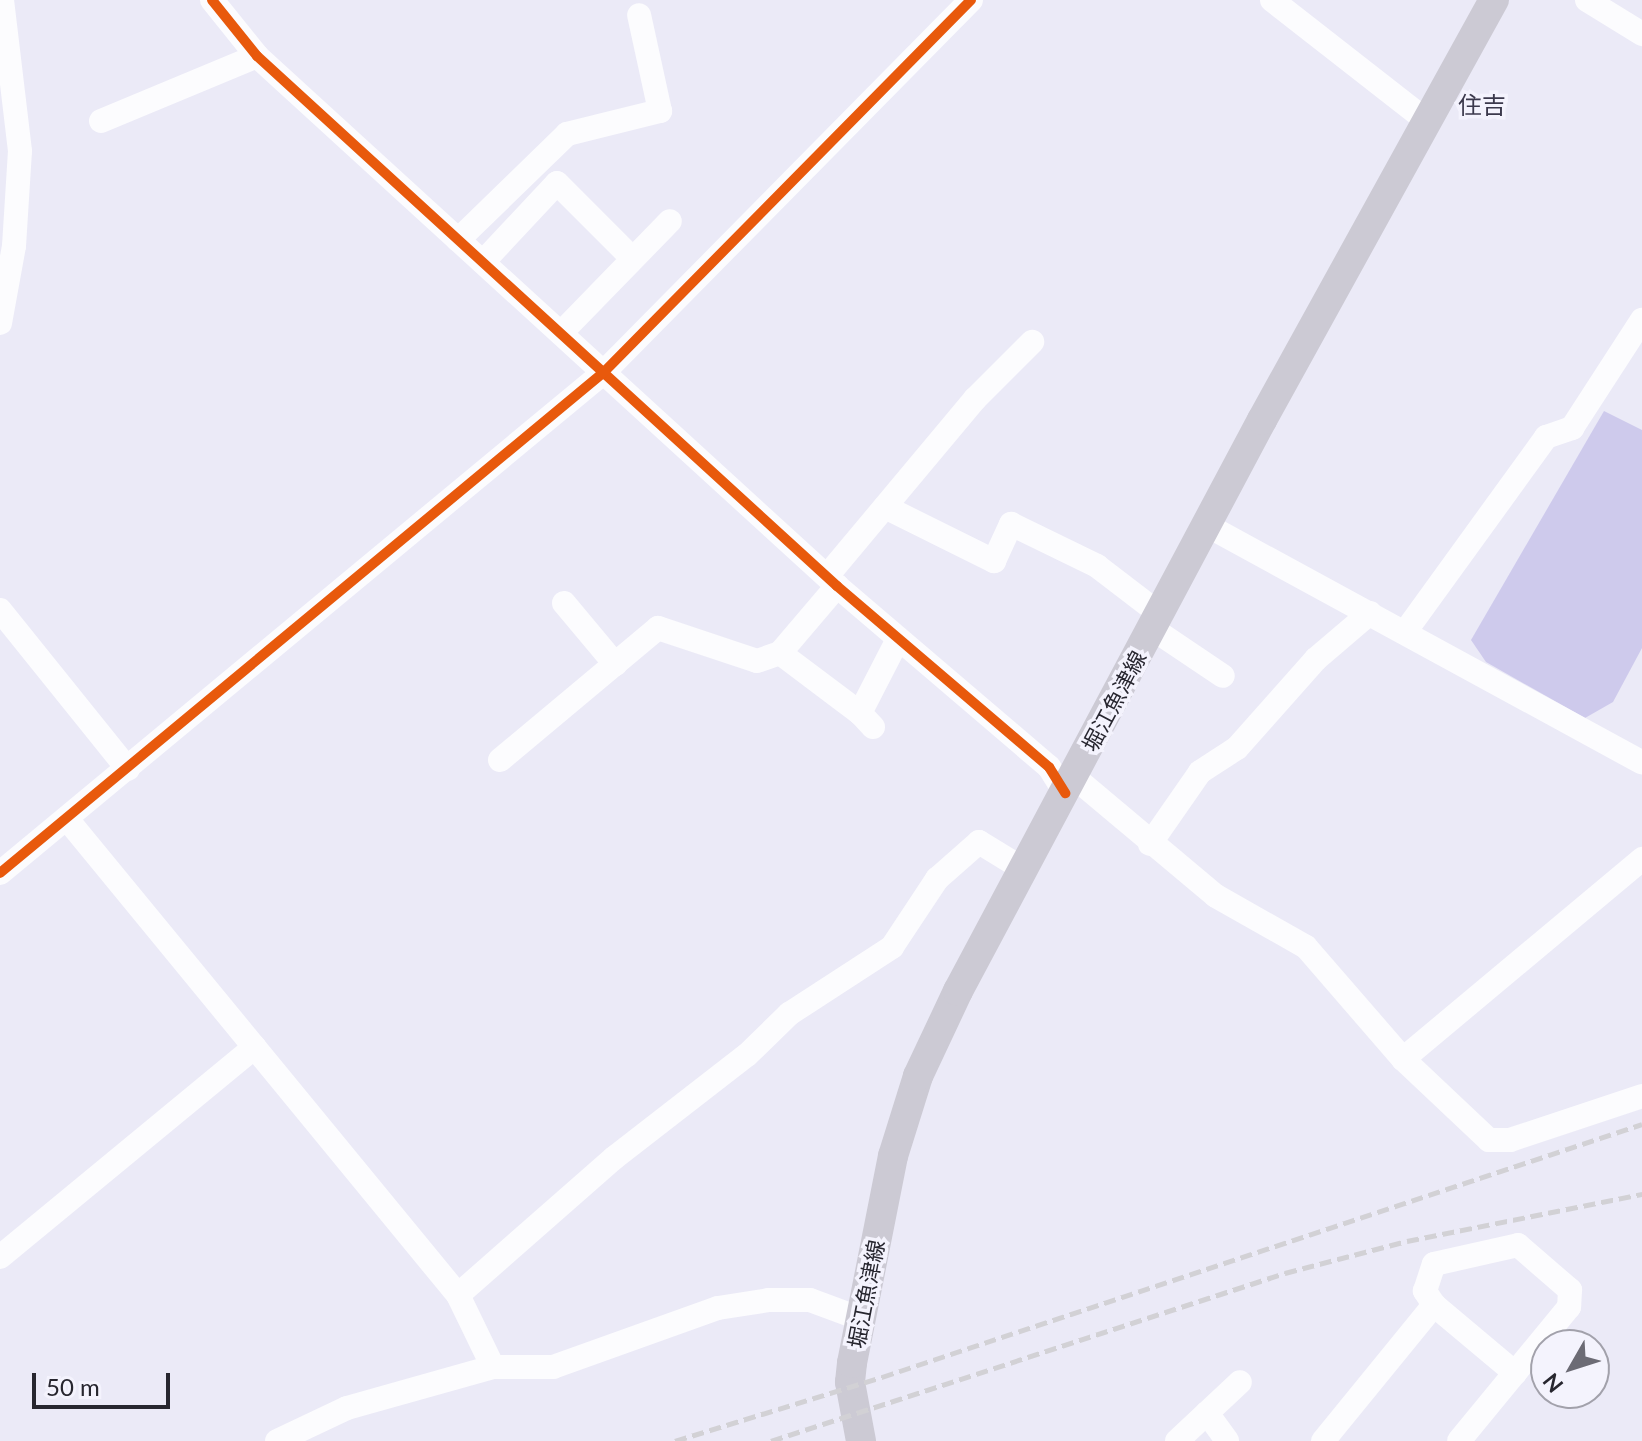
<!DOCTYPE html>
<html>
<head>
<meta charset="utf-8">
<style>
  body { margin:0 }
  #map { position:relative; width:1642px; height:1441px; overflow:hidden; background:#ebeaf7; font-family:Lato,"Noto Sans JP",sans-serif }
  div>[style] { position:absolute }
  .green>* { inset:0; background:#cecaec }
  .minor>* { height:24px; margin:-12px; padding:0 12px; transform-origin:12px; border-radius:12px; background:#fcfcfe }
  .major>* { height:30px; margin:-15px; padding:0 15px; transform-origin:15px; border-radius:15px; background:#cccad4 }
  .rail>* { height:5px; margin-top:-2.5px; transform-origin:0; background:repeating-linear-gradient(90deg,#d2d1d5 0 12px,transparent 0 18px) }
  .cycleway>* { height:10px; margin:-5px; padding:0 5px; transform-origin:5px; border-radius:5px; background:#e8590c }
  span { translate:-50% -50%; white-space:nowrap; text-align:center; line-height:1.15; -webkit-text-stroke:7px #f4f3fd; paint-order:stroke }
  .street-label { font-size:22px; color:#27262f }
  .neighbourhood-label { font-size:24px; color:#3b394c }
  .north { position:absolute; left:1530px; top:1329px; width:80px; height:80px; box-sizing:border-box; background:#f4f3fd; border:2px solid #a2a1ab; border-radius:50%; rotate:231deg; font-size:22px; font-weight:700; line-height:32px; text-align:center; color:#27262f }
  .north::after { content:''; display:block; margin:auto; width:28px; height:36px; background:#6c6b75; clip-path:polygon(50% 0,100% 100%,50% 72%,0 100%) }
  .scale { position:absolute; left:32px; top:1373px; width:138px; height:36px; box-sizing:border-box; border:4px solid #27262f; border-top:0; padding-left:10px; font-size:24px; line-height:28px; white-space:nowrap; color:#27262f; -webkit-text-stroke:6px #f4f3fd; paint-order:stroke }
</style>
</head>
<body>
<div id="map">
  <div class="green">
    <div style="clip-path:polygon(1604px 411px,1642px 430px,1642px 648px,1613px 702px,1585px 718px,1486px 662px,1471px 640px)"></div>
  </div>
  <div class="minor">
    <div style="left:212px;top:0;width:72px;rotate:51.2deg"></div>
    <div style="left:257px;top:56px;width:786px;rotate:42.42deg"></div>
    <div style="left:837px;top:586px;width:279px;rotate:40.5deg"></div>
    <div style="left:1049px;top:767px;width:31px;rotate:58deg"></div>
    <div style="left:1272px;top:0;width:197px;rotate:38deg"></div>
    <div style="left:1587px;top:0;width:65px;rotate:31.7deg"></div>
    <div style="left:101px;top:121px;width:169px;rotate:-22.6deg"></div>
    <div style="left:458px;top:240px;width:152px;rotate:-44.2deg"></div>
    <div style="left:567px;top:134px;width:96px;rotate:-13.9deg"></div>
    <div style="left:660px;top:111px;width:98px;rotate:-102.3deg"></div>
    <div style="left:483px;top:262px;width:108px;rotate:-46.9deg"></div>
    <div style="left:557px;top:183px;width:107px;rotate:45deg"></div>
    <div style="left:0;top:323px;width:78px;rotate:-79.7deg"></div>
    <div style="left:14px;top:246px;width:95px;rotate:-86.4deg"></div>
    <div style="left:20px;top:151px;width:152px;rotate:-96.8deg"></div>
    <div style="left:561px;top:333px;width:156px;rotate:-45.8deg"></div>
    <div style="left:885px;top:507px;width:122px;rotate:26.4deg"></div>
    <div style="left:994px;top:561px;width:41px;rotate:-65.3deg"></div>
    <div style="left:1011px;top:524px;width:96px;rotate:26deg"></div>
    <div style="left:1097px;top:566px;width:81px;rotate:37.4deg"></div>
    <div style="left:1210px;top:527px;width:492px;rotate:28.6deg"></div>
    <div style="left:827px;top:576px;width:231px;rotate:-50.1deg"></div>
    <div style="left:975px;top:399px;width:81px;rotate:-45deg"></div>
    <div style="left:564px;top:603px;width:80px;rotate:50.1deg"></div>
    <div style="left:0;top:610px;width:204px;rotate:51.2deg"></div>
    <div style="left:1153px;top:629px;width:84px;rotate:33.9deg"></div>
    <div style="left:1405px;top:632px;width:241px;rotate:-54.1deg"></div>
    <div style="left:1546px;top:437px;width:28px;rotate:-19deg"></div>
    <div style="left:1572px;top:428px;width:129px;rotate:-57.1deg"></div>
    <div style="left:780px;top:653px;width:100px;rotate:36.9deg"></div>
    <div style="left:873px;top:727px;width:19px;rotate:-133deg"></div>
    <div style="left:860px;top:713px;width:83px;rotate:-62.8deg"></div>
    <div style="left:500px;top:760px;width:206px;rotate:-39.9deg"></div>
    <div style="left:658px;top:628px;width:104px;rotate:18.4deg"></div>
    <div style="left:757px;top:661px;width:24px;rotate:-19deg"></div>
    <div style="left:780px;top:653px;width:88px;rotate:-49.6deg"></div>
    <div style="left:1074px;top:777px;width:185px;rotate:40deg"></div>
    <div style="left:1216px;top:896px;width:103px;rotate:29.5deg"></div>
    <div style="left:1306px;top:947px;width:148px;rotate:49.1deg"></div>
    <div style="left:1403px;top:1059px;width:118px;rotate:43.3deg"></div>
    <div style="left:1489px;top:1140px;width:21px"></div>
    <div style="left:1510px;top:1140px;width:139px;rotate:-18.4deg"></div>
    <div style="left:67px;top:819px;width:616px;rotate:50.6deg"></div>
    <div style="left:458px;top:1295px;width:80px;rotate:64.1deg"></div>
    <div style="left:493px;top:1367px;width:60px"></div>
    <div style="left:553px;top:1367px;width:175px;rotate:-19.7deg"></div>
    <div style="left:718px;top:1308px;width:52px;rotate:-8.9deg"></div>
    <div style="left:769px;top:1300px;width:41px"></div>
    <div style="left:810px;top:1300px;width:54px;rotate:20.4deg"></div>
    <div style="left:1150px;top:844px;width:88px;rotate:-55.2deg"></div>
    <div style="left:1200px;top:772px;width:44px;rotate:-33deg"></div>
    <div style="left:1237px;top:748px;width:119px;rotate:-48.4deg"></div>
    <div style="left:1316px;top:659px;width:71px;rotate:-40.4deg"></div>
    <div style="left:0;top:873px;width:783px;rotate:-39.67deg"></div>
    <div style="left:603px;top:373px;width:524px;rotate:-45.39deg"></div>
    <div style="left:1403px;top:1059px;width:312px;rotate:-39.9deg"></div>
    <div style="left:0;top:1257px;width:330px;rotate:-39.5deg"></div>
    <div style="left:458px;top:1295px;width:208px;rotate:-41.3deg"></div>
    <div style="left:614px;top:1158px;width:168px;rotate:-37.8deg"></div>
    <div style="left:747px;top:1055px;width:59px;rotate:-44.3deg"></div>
    <div style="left:789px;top:1014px;width:123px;rotate:-33deg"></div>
    <div style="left:892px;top:947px;width:82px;rotate:-56.5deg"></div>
    <div style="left:937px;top:879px;width:56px;rotate:-41.4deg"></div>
    <div style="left:979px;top:842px;width:52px;rotate:31.5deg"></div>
    <div style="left:1434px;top:1305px;width:106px;rotate:40deg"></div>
    <div style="left:1207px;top:1413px;width:34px;rotate:54deg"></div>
    <div style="left:277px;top:1441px;width:77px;rotate:-25.2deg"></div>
    <div style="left:347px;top:1408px;width:152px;rotate:-15.7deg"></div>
    <div style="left:1177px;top:1441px;width:86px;rotate:-43.1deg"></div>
    <div style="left:1323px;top:1441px;width:176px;rotate:-50.8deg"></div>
    <div style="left:1434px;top:1305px;width:17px;rotate:-123deg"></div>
    <div style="left:1425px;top:1291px;width:28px;rotate:-72deg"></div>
    <div style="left:1434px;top:1264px;width:86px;rotate:-12.7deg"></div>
    <div style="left:1518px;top:1245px;width:69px;rotate:40.9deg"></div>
    <div style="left:1570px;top:1290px;width:17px;rotate:93deg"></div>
    <div style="left:1569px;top:1307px;width:173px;rotate:129.4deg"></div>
  </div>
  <div class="major">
    <div style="left:861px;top:1441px;width:60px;rotate:-100.6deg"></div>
    <div style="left:850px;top:1382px;width:19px;rotate:-84deg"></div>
    <div style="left:852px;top:1363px;width:211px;rotate:-78.8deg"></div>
    <div style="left:893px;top:1156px;width:84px;rotate:-72.6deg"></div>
    <div style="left:918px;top:1076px;width:94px;rotate:-64.8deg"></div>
    <div style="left:958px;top:991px;width:647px;rotate:-61.97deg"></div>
    <div style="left:1262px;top:420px;width:480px;rotate:-61.1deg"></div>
  </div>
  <div class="rail">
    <div style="left:675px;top:1441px;width:217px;rotate:-17.2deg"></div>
    <div style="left:882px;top:1377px;width:801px;rotate:-18.41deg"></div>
    <div style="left:771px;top:1441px;width:541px;rotate:-18.1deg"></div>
    <div style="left:1285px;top:1273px;width:126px;rotate:-14.7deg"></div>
    <div style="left:1407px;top:1241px;width:240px;rotate:-11.3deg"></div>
  </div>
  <div class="cycleway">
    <div style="left:212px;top:0;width:72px;rotate:51.2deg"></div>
    <div style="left:257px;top:56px;width:786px;rotate:42.42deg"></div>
    <div style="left:837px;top:586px;width:279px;rotate:40.5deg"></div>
    <div style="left:1049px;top:767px;width:31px;rotate:58deg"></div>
    <div style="left:0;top:873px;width:783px;rotate:-39.67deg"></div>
    <div style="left:603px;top:373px;width:524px;rotate:-45.39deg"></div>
  </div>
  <div class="street-label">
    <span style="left:1114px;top:701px;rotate:-62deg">堀江魚津線</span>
    <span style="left:866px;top:1294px;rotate:-79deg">堀江魚津線</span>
  </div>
  <div class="neighbourhood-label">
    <span style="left:1482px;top:105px">住吉</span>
  </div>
  <div class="north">N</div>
  <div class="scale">50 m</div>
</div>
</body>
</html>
